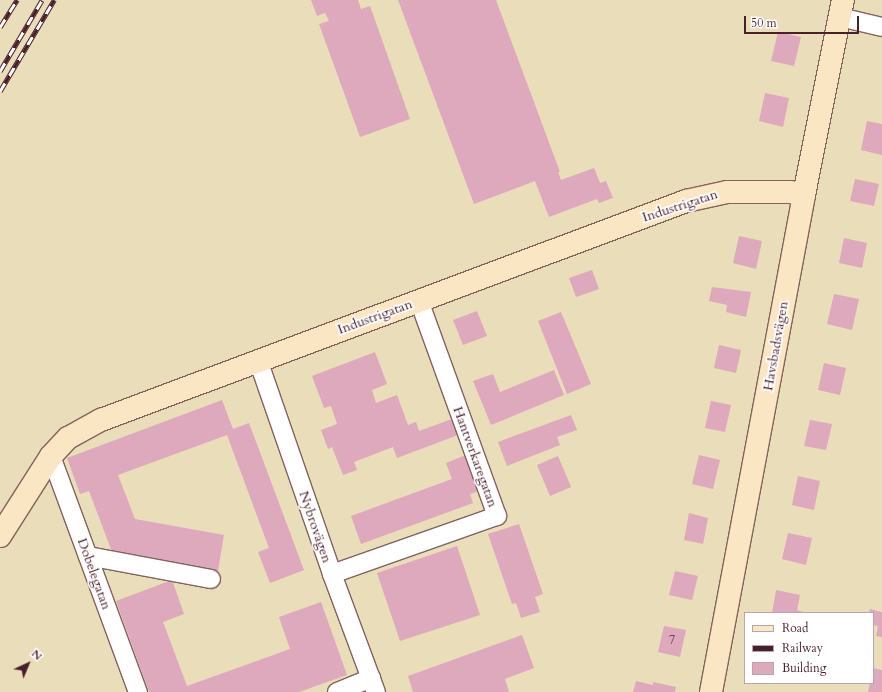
<!DOCTYPE html>
<html>
<head>
<meta charset="utf-8">
<style>
  body { margin:0 }
  #map { position:relative; width:882px; height:692px; overflow:hidden; background:#eaddba; font-family:Cardo,serif }
  div>[style] { position:absolute }
  .building>* { inset:0; background:#dea8bd }
  .roads { filter:drop-shadow(1px 0 #82625d) drop-shadow(-1px 0 #82625d) drop-shadow(0 1px #82625d) drop-shadow(0 -1px #82625d) }
  .street>* { height:18px; margin:-9px; padding:0 9px; transform-origin:9px; border-radius:9px; background:#fff }
  .secondary>* { height:22px; margin:-11px; padding:0 11px; transform-origin:11px; border-radius:11px; background:#fbe6c4 }
  .rail>* { height:4.5px; margin-top:-2.25px; transform-origin:0; background:repeating-linear-gradient(90deg,#fff 0 9px,#4a1f2b 0 18px); box-sizing:border-box; border-block:1px solid #4a1f2b }
  span { translate:-50% -50%; white-space:nowrap; text-align:center; line-height:1.15; -webkit-text-stroke:3.5px #fff; paint-order:stroke }
  .number-label { font-size:12px; color:#6f4150 }
  .number-label span { -webkit-text-stroke-width:0 }
  .street-label { font-size:14px; color:#4a1f2b }
  .legend { position:absolute; left:744px; top:612px; width:130px; height:72px; box-sizing:border-box; background:#fff; border:1px solid #b7a5aa; margin:0; padding:5px 7px; list-style:none; font-size:12px; color:#4a1f2b }
  .legend li { display:flex; align-items:center; gap:8px; height:20px }
  .legend b { width:20px; border:1px solid #b7a5aa }
  .north { position:absolute; left:8px; top:644px; width:40px; height:40px; -webkit-text-stroke:3px #fff; paint-order:stroke; rotate:44deg; font-size:11px; font-weight:700; line-height:16px; text-align:center; color:#4a1f2b }
  .north::after { content:''; display:block; margin:auto; width:14px; height:18px; background:#4a1f2b; clip-path:polygon(50% 0,100% 100%,50% 72%,0 100%) }
  .scale { position:absolute; left:744px; top:16px; width:115px; height:18px; box-sizing:border-box; border:2px solid #4a1f2b; border-top:0; padding-left:5px; font-size:12px; line-height:14px; white-space:nowrap; color:#4a1f2b; -webkit-text-stroke:3px #fff; paint-order:stroke }
</style>
</head>
<body>
<div id="map">
  <div class="building">
    <div style="clip-path:polygon(311px 0,358px 0,361px 9px,370px 6px,410px 119px,360px 137px,319px 24px,329px 21px,325px 13px,317px 16px)"></div>
    <div style="clip-path:polygon(398px 0,496px 0,560px 172px,558px 172px,561px 180px,594px 168px,600px 183px,606px 181px,613px 198px,599px 203px,597px 199px,549px 217px,535px 181px,474px 204px)"></div>
    <div style="clip-path:polygon(778px 32px,801px 37px,794px 66px,771px 61px)"></div>
    <div style="clip-path:polygon(765px 93px,789px 98px,783px 127px,759px 121px)"></div>
    <div style="clip-path:polygon(867px 121px,882px 124px,882px 155px,861px 150px)"></div>
    <div style="clip-path:polygon(855px 179px,879px 184px,874px 206px,850px 201px)"></div>
    <div style="clip-path:polygon(739px 236px,762px 241px,756px 269px,733px 263px)"></div>
    <div style="clip-path:polygon(844px 238px,867px 243px,862px 268px,839px 263px)"></div>
    <div style="clip-path:polygon(592px 270px,599px 289px,576px 297px,569px 278px)"></div>
    <div style="clip-path:polygon(712px 287px,751px 292px,746px 317px,726px 312px,727px 305px,709px 301px)"></div>
    <div style="clip-path:polygon(834px 294px,859px 299px,852px 330px,827px 324px)"></div>
    <div style="clip-path:polygon(477px 311px,487px 336px,463px 345px,453px 320px)"></div>
    <div style="clip-path:polygon(561px 312px,591px 384px,567px 394px,538px 321px)"></div>
    <div style="clip-path:polygon(719px 345px,741px 350px,736px 373px,714px 368px)"></div>
    <div style="clip-path:polygon(375px 352px,387px 384px,372px 390px,376px 403px,397px 395px,408px 425px,416px 422px,419px 431px,452px 419px,458px 435px,397px 458px,393px 447px,354px 462px,357px 470px,343px 475px,332px 447px,328px 449px,321px 430px,337px 424px,331px 406px,324px 408px,312px 376px)"></div>
    <div style="clip-path:polygon(824px 363px,846px 368px,840px 395px,818px 390px)"></div>
    <div style="clip-path:polygon(554px 370px,564px 395px,491px 425px,473px 381px,493px 374px,500px 392px)"></div>
    <div style="clip-path:polygon(222px 400px,233px 429px,249px 423px,304px 570px,270px 583px,258px 552px,269px 548px,227px 435px,118px 475px,135px 519px,224px 535px,218px 571px,112px 552px,89px 491px,80px 494px,67px 458px)"></div>
    <div style="clip-path:polygon(711px 401px,731px 405px,725px 432px,705px 428px)"></div>
    <div style="clip-path:polygon(571px 415px,577px 430px,557px 437px,560px 445px,507px 466px,498px 442px)"></div>
    <div style="clip-path:polygon(810px 420px,832px 424px,826px 450px,804px 446px)"></div>
    <div style="clip-path:polygon(466px 455px,479px 491px,470px 494px,473px 503px,361px 544px,351px 516px,452px 479px,446px 463px)"></div>
    <div style="clip-path:polygon(699px 455px,720px 460px,713px 489px,692px 484px)"></div>
    <div style="clip-path:polygon(558px 456px,571px 487px,550px 496px,537px 465px)"></div>
    <div style="clip-path:polygon(798px 476px,820px 481px,814px 510px,792px 505px)"></div>
    <div style="clip-path:polygon(689px 513px,708px 518px,703px 544px,684px 540px)"></div>
    <div style="clip-path:polygon(519px 524px,543px 594px,535px 597px,540px 612px,521px 618px,516px 603px,512px 604px,488px 534px)"></div>
    <div style="clip-path:polygon(788px 533px,812px 538px,806px 565px,782px 559px)"></div>
    <div style="clip-path:polygon(457px 546px,480px 615px,400px 641px,377px 573px)"></div>
    <div style="clip-path:polygon(675px 571px,698px 576px,692px 600px,669px 595px)"></div>
    <div style="clip-path:polygon(172px 580px,184px 614px,163px 622px,187px 686px,290px 649px,279px 617px,321px 602px,347px 675px,299px 692px,149px 692px,116px 601px)"></div>
    <div style="clip-path:polygon(776px 590px,800px 595px,797px 610px,806px 613px,772px 613px)"></div>
    <div style="clip-path:polygon(870px 609px,882px 612px,882px 637px,876px 636px,878px 626px,873px 625px,873px 613px,869px 613px)"></div>
    <div style="clip-path:polygon(664px 626px,686px 630px,680px 657px,658px 652px)"></div>
    <div style="clip-path:polygon(522px 635px,534px 668px,505px 679px,509px 692px,413px 692px,408px 676px)"></div>
    <div style="clip-path:polygon(873px 668px,882px 670px,882px 692px,868px 692px,870px 683px,873px 683px)"></div>
    <div style="clip-path:polygon(636px 681px,653px 685px,653px 682px,676px 687px,675px 692px,633px 692px)"></div>
  </div>
  <div class="roads">
    <div class="street">
      <div style="left:840px;top:17px;width:43px;rotate:13.4deg"></div>
      <div style="left:258px;top:360px;width:226px;rotate:70.9deg"></div>
      <div style="left:332px;top:574px;width:126px;rotate:69.6deg"></div>
      <div style="left:51px;top:456px;width:252px;rotate:69.8deg"></div>
      <div style="left:88px;top:556px;width:125px;rotate:10.6deg"></div>
      <div style="left:332px;top:574px;width:175px;rotate:-19.4deg"></div>
      <div style="left:497px;top:516px;width:229px;rotate:-109.9deg"></div>
      <div style="left:337px;top:692px;width:37px;rotate:-22deg"></div>
    </div>
    <div class="secondary">
      <div style="left:0;top:536px;width:95px;rotate:-57.5deg"></div>
      <div style="left:51px;top:456px;width:25px;rotate:-47deg"></div>
      <div style="left:68px;top:438px;width:38px;rotate:-29deg"></div>
      <div style="left:101px;top:420px;width:625px;rotate:-20.52deg"></div>
      <div style="left:686px;top:201px;width:42px;rotate:-12.4deg"></div>
      <div style="left:727px;top:192px;width:63px"></div>
      <div style="left:790px;top:192px;width:14px;rotate:12deg"></div>
      <div style="left:711px;top:692px;width:506px;rotate:-79.4deg"></div>
      <div style="left:804px;top:195px;width:199px;rotate:-78.7deg"></div>
    </div>
  </div>
  <div class="rail">
    <div style="left:0;top:27px;width:32px;rotate:-58deg"></div>
    <div style="left:0;top:71px;width:82px;rotate:-59.4deg"></div>
    <div style="left:0;top:91px;width:106px;rotate:-59.3deg"></div>
  </div>
  <div class="number-label">
    <span style="left:672px;top:641px">7</span>
  </div>
  <div class="street-label">
    <span style="left:680px;top:206px;rotate:-18deg">Industrigatan</span>
    <span style="left:375px;top:317px;rotate:-20deg">Industrigatan</span>
    <span style="left:776px;top:346px;rotate:-80deg">Havsbadsvägen</span>
    <span style="left:475px;top:457px;rotate:70deg">Hantverkaregatan</span>
    <span style="left:315px;top:527px;rotate:71deg">Nybrovägen</span>
    <span style="left:94px;top:574px;rotate:70deg">Dobelegatan</span>
  </div>
  <ul class="legend">
  <li><b style="height:5px;background:#fbe6c4"></b>Road</li>
  <li><b style="height:5px;background:#4a1f2b"></b>Railway</li>
  <li><b style="height:11px;background:#dea8bd"></b>Building</li>
  </ul>
  <div class="north">N</div>
  <div class="scale">50 m</div>
</div>
</body>
</html>
